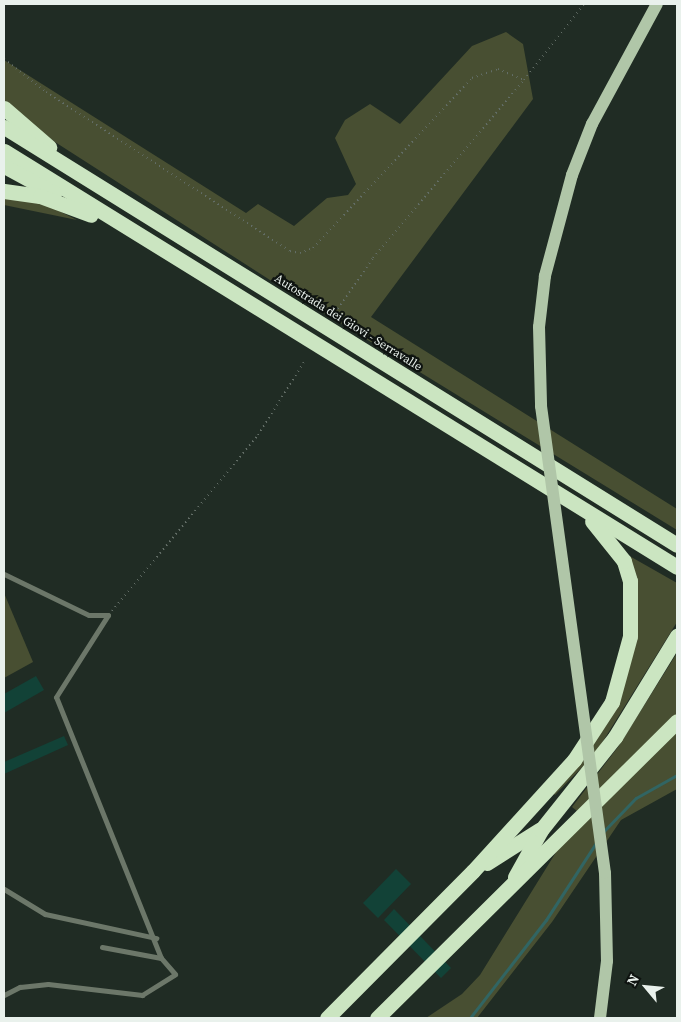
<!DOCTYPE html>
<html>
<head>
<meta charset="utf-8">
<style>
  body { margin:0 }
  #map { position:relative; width:681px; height:1022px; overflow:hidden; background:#202c24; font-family:"Source Serif 4",serif }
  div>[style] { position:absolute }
  .green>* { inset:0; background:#484f32 }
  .stream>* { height:2.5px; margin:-1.25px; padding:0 1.25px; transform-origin:1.25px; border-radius:1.25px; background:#316563 }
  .building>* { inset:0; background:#124237 }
  .path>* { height:2px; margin-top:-1px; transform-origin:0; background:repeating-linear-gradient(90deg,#636e67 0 1px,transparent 0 5px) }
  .service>* { height:5px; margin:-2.5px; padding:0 2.5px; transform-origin:2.5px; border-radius:2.5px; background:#6c7769 }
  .primary>* { height:12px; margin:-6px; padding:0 6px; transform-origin:6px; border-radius:6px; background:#b0c6a8 }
  .motorway>* { height:15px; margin:-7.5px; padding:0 7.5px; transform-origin:7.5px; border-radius:7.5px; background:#cbe5c1 }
  .primary-bridge>* { height:12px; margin:-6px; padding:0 6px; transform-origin:6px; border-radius:6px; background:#b0c6a8 }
  span { translate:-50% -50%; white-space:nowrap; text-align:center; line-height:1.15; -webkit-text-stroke:4.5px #0e1310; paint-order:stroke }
  .street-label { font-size:12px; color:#e9f1ec }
  .frame { position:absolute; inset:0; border:5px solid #e9f1ec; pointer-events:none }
  .north { position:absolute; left:621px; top:962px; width:50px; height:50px; -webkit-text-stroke:4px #0e1310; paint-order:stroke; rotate:298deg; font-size:14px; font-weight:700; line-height:20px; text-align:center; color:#e9f1ec }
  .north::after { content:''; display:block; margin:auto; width:18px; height:22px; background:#e9f1ec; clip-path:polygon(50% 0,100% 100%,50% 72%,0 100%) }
</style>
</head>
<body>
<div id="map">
  <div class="green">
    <div style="clip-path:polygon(506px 32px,523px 44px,533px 99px,371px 317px,677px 509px,677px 530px,270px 280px,55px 142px,4px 103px,4px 60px,246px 213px,258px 204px,294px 226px,327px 198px,348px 195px,356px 184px,335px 138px,345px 120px,370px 104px,400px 124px,472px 46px)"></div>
    <div style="clip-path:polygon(4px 197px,45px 204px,77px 220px,4px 205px)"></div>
    <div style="clip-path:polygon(626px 554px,677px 583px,677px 622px,595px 754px,555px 795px,550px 790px,579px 761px,635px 633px,635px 579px)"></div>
    <div style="clip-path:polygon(4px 593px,33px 662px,4px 678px)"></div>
    <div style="clip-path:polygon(677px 653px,677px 714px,577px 811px,572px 807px,618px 747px)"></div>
    <div style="clip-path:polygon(677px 728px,677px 789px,621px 820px,552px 922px,477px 1018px,426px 1018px,462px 994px,480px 975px,563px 841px)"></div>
  </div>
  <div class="stream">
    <div style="left:603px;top:832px;width:47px;rotate:-45.9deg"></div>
    <div style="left:636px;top:798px;width:47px;rotate:-29.3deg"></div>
    <div style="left:470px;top:1018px;width:124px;rotate:-52.2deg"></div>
    <div style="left:546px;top:920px;width:92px;rotate:-57deg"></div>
  </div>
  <div class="building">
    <div style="clip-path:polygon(36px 676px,44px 690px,4px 713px,4px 694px)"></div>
    <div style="clip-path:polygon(64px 736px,68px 745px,4px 774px,4px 762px)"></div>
    <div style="clip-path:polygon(396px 869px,411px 884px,378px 918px,363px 903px)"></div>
    <div style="clip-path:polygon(394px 909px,451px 968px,441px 978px,384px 920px)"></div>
  </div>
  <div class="path">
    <div style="left:4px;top:59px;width:53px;rotate:38.2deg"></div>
    <div style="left:46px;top:92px;width:291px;rotate:33.1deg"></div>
    <div style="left:290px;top:251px;width:10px;rotate:11deg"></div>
    <div style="left:300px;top:253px;width:14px;rotate:-21deg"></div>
    <div style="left:313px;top:248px;width:233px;rotate:-46.9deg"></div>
    <div style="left:472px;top:78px;width:28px;rotate:-19deg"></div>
    <div style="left:498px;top:69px;width:28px;rotate:23deg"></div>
    <div style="left:524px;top:80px;width:97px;rotate:-51.7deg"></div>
    <div style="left:335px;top:313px;width:67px;rotate:-55.4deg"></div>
    <div style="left:373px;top:258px;width:233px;rotate:-49.7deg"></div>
    <div style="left:112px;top:611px;width:229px;rotate:-50.3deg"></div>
    <div style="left:258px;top:435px;width:86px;rotate:-57.8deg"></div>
  </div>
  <div class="service">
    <div style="left:4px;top:574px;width:94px;rotate:25.8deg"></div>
    <div style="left:89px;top:615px;width:19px"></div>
    <div style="left:4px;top:889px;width:48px;rotate:31.4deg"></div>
    <div style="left:45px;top:914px;width:114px;rotate:12.2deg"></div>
    <div style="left:102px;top:947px;width:60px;rotate:10.6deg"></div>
    <div style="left:4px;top:995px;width:18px;rotate:-27deg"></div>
    <div style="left:20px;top:987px;width:28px;rotate:-6deg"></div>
    <div style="left:48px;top:984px;width:95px;rotate:6.7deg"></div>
    <div style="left:142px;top:995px;width:39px;rotate:-32deg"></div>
    <div style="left:175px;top:974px;width:21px;rotate:-131deg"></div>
    <div style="left:161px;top:958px;width:281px;rotate:-111.9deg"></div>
    <div style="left:56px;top:697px;width:97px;rotate:-57.6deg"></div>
  </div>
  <div class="primary">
    <div style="left:572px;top:175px;width:55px;rotate:-68.6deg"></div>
    <div style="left:592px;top:124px;width:136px;rotate:-61.6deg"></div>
    <div style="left:600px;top:1018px;width:57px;rotate:-83deg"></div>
    <div style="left:607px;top:961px;width:88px;rotate:-91.3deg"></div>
  </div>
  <div class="motorway">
    <div style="left:4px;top:108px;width:60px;rotate:40.9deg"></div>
    <div style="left:4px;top:127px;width:792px;rotate:31.84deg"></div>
    <div style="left:4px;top:151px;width:791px;rotate:31.72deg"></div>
    <div style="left:4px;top:166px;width:57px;rotate:28.4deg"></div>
    <div style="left:4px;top:191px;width:36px;rotate:8deg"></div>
    <div style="left:40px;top:196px;width:54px;rotate:20.4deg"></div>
    <div style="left:487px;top:863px;width:62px;rotate:-32.4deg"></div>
    <div style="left:515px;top:877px;width:54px;rotate:-61deg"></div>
    <div style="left:541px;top:830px;width:119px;rotate:-51.5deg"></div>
    <div style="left:615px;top:737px;width:119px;rotate:-58.5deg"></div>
    <div style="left:327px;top:1018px;width:207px;rotate:-45.2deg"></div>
    <div style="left:473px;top:871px;width:150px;rotate:-47.7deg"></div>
    <div style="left:574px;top:760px;width:69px;rotate:-56.8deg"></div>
    <div style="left:612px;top:702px;width:68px;rotate:-74.7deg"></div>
    <div style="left:630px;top:636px;width:55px;rotate:-90deg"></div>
    <div style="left:630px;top:581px;width:21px;rotate:-107deg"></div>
    <div style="left:624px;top:561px;width:51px;rotate:-128.7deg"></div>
    <div style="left:377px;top:1018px;width:422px;rotate:-44.7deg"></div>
  </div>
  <div class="primary-bridge">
    <div style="left:572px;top:175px;width:105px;rotate:105deg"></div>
    <div style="left:545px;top:276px;width:51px;rotate:96.7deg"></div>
    <div style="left:539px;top:327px;width:79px;rotate:88.5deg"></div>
    <div style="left:541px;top:406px;width:471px;rotate:82.2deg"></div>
  </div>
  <div class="street-label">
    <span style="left:348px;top:323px;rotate:32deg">Autostrada dei Giovi - Serravalle</span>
  </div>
  <div class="frame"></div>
  <div class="north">N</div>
</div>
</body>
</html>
